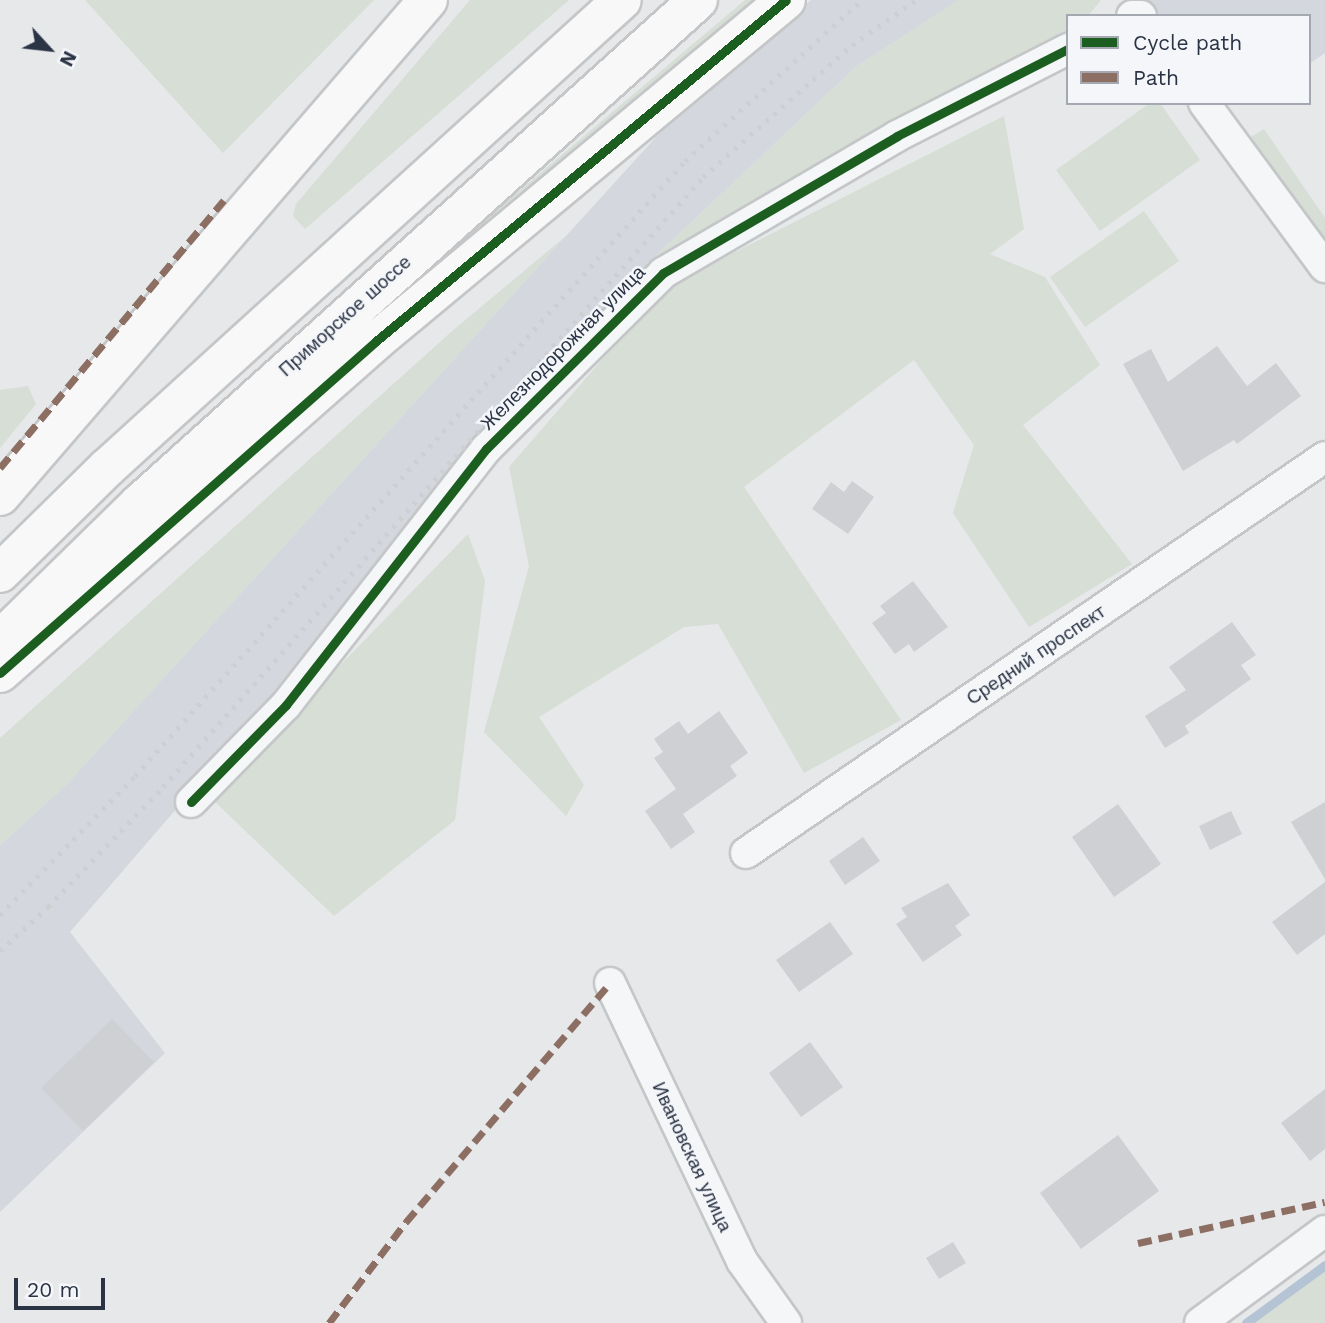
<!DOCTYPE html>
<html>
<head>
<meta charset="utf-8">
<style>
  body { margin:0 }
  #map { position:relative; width:1325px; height:1323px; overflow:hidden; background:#e6e8ea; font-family:"Work Sans",sans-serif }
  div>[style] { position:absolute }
  .built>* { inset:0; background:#d4d7dd }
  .green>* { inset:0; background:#d6ded6 }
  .stream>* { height:9px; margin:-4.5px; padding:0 4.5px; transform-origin:4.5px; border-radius:4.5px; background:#b4c4d5 }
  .building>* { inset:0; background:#ced0d3 }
  .roads { filter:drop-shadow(2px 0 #c4c6c8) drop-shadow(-2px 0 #c4c6c8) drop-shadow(0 2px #c4c6c8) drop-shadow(0 -2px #c4c6c8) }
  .street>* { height:30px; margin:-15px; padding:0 15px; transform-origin:15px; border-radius:15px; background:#f5f6f7 }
  .secondary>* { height:38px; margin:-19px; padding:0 19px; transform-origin:19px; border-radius:19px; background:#f8f8f8 }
  .primary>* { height:38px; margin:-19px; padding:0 19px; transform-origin:19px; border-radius:19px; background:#f8f8f8 }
  .rail>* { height:5px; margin-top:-2.5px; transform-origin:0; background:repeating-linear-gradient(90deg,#cecfd2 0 3.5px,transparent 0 10.5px) }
  .quiet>* { height:7px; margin-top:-3.5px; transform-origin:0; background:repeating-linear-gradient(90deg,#8d6e63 0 14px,transparent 0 21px) }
  .cycleway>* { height:9px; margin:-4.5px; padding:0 4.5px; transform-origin:4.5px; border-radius:4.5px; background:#1b5e20 }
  span { translate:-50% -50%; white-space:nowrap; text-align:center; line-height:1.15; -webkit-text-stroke:5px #f4f6f9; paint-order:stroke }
  .street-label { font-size:19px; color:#2b3445 }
  .legend { position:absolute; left:1066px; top:14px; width:245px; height:91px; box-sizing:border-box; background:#f4f6f9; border:2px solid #a4a8b1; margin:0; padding:9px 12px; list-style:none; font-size:21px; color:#2b3445 }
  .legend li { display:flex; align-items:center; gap:14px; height:35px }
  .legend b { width:35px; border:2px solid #a4a8b1 }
  .north { position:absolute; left:14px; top:14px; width:70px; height:70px; -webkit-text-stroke:5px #f4f6f9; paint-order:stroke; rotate:117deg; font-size:19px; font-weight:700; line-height:28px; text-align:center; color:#2b3445 }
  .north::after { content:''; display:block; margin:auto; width:24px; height:32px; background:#2b3445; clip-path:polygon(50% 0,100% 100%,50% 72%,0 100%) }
  .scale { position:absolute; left:14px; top:1278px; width:91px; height:32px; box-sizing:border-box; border:4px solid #2b3445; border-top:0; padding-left:9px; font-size:21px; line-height:24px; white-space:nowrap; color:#2b3445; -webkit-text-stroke:5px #f4f6f9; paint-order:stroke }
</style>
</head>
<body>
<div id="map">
  <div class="built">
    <div style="clip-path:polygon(811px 0,959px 0,857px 66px,648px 263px,70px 932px,165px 1053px,0 1212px,0 845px,67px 784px,688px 102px)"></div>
    <div style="clip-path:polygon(1141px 0,1325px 0,1325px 53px,1309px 64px,1309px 16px,1153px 16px)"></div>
  </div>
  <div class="green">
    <div style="clip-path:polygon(85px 0,374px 0,223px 153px)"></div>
    <div style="clip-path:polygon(470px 0,569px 0,305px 229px,293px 216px,296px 204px)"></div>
    <div style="clip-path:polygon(745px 0,761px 0,396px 295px)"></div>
    <div style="clip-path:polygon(959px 0,1101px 0,1088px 16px,1068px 16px,1068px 40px,880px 130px,648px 263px,857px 66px)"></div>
    <div style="clip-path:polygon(1150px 103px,1160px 103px,1200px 160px,1100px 231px,1056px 170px)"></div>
    <div style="clip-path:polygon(1004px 116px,1024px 229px,990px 254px,1045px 277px,1100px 365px,1023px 425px,1132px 564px,1029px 627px,953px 513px,974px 445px,914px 360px,744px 487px,901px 720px,804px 773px,718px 624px,684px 627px,539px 717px,584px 785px,566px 816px,484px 732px,529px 566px,509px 467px,664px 288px)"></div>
    <div style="clip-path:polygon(1264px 129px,1325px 218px,1325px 243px,1251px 137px)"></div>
    <div style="clip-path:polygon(1144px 211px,1179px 261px,1085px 327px,1050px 277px)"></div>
    <div style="clip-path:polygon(566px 236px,67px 784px,0 845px,0 738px,451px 332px)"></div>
    <div style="clip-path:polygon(28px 386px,36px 404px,0 448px,0 390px)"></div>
    <div style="clip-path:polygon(468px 534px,485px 581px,455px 820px,334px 916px,211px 798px)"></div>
    <div style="clip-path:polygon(1325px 1265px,1325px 1323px,1246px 1323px)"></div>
  </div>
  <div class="stream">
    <div style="left:1246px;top:1323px;width:98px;rotate:-36.3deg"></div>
  </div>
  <div class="building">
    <div style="clip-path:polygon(1217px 346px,1247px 386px,1276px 363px,1301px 396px,1237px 444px,1234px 440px,1183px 471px,1123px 364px,1151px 349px,1168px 382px)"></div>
    <div style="clip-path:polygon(852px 481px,874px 497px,848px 534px,812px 509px,831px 482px,844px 492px)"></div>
    <div style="clip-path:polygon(913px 581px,948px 627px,914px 652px,909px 644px,895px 654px,872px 623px,886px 613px,880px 606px)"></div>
    <div style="clip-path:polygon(1232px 622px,1256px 655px,1241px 665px,1251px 679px,1185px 726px,1189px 733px,1165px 748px,1145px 716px,1186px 690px,1169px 667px)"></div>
    <div style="clip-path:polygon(719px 711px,748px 753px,730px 766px,737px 776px,683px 814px,695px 832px,671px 849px,645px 811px,676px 789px,654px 758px,663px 752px,654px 739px,679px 721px,688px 734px)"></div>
    <div style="clip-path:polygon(1325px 802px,1325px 879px,1291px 822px)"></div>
    <div style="clip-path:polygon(1118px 804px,1161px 864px,1114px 897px,1072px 837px)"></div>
    <div style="clip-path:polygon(1231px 811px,1242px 834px,1210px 850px,1199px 826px)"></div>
    <div style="clip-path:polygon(863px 837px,880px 861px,845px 885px,829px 861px)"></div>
    <div style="clip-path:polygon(1325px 882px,1325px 934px,1297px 955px,1272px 922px)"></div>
    <div style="clip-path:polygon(948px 883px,970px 915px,955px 926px,962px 935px,923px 962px,896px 924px,907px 917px,901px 908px)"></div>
    <div style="clip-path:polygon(830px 922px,853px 954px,799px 992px,776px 960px)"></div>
    <div style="clip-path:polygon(112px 1019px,154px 1062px,83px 1131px,41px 1088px)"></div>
    <div style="clip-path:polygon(810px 1042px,843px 1087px,801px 1117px,769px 1073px)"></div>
    <div style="clip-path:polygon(1325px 1089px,1325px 1149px,1310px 1161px,1281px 1123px)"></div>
    <div style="clip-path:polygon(1118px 1135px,1159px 1191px,1081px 1249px,1040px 1193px)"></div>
    <div style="clip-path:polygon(953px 1242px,966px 1263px,939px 1279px,926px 1258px)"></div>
  </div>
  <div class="roads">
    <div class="street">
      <div style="left:1132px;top:16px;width:9px"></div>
      <div style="left:1204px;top:103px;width:204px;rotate:53.6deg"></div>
      <div style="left:191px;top:802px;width:136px;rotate:-45.6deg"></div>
      <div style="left:286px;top:705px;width:325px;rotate:-52deg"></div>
      <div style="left:486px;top:449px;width:250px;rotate:-44.8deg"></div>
      <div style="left:663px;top:273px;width:271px;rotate:-30.3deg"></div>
      <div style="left:897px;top:136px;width:192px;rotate:-27deg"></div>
      <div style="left:746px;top:853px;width:701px;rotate:-34.37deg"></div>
      <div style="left:610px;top:983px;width:308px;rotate:64.6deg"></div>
      <div style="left:742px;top:1261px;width:76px;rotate:54.6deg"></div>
      <div style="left:1200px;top:1323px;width:155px;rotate:-36.4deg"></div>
    </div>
    <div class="secondary">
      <div style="left:0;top:496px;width:655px;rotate:-49.21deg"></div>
      <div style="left:0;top:673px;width:502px;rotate:-41.44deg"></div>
      <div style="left:376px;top:341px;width:533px;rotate:-39.75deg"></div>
    </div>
    <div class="primary">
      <div style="left:0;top:573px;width:151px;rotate:-44.5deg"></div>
      <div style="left:108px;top:467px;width:694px;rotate:-42.26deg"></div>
      <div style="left:0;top:640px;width:196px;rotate:-44.4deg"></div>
      <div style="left:140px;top:503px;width:751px;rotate:-42.03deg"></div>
    </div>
  </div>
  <div class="rail">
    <div style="left:0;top:915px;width:194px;rotate:-45.8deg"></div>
    <div style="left:135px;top:776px;width:825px;rotate:-48.19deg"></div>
    <div style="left:685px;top:161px;width:239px;rotate:-42.3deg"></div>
    <div style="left:0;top:951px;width:65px;rotate:-42.5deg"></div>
    <div style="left:48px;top:907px;width:166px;rotate:-46.2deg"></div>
    <div style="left:163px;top:787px;width:815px;rotate:-48.48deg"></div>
    <div style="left:703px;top:177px;width:199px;rotate:-41.5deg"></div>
    <div style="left:852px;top:45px;width:78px;rotate:-35.1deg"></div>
  </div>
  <div class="quiet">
    <div style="left:0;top:468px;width:349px;rotate:-50.1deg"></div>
    <div style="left:1138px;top:1243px;width:191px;rotate:-12.4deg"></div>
    <div style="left:329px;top:1323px;width:127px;rotate:-52.7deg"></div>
    <div style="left:406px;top:1222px;width:314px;rotate:-49.5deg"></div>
  </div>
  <div class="cycleway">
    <div style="left:0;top:673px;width:502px;rotate:-41.44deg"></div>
    <div style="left:376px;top:341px;width:533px;rotate:-39.75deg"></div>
    <div style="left:191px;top:802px;width:136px;rotate:-45.6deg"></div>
    <div style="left:286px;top:705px;width:325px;rotate:-52deg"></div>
    <div style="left:486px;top:449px;width:250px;rotate:-44.8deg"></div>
    <div style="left:663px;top:273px;width:271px;rotate:-30.3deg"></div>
    <div style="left:897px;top:136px;width:192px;rotate:-27deg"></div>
  </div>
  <div class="street-label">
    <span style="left:345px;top:316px;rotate:-42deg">Приморское шоссе</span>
    <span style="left:563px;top:348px;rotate:-45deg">Железнодорожная улица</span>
    <span style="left:1036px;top:655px;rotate:-34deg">Средний проспект</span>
    <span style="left:692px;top:1157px;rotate:65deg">Ивановская улица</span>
  </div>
  <ul class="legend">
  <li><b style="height:9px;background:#1b5e20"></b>Cycle path</li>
  <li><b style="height:9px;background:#8d6e63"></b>Path</li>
  </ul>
  <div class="north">N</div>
  <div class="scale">20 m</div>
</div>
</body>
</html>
